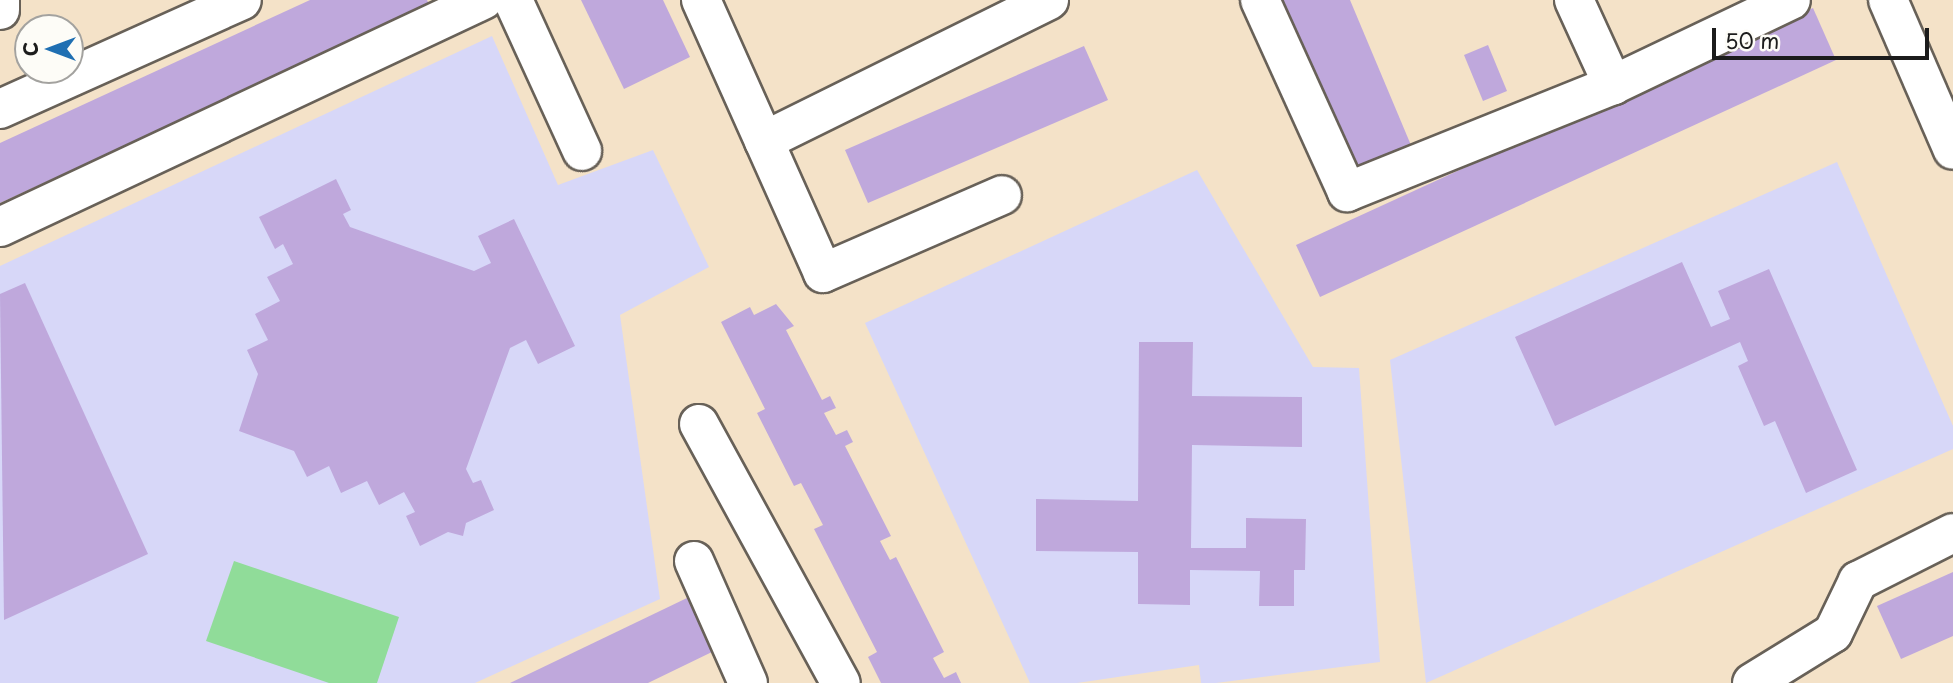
<!DOCTYPE html>
<html>
<head>
<meta charset="utf-8">
<style>
  body { margin:0 }
  #map { position:relative; width:1953px; height:683px; overflow:hidden; background:#f4e2c8; font-family:"Playpen Sans",sans-serif }
  div>[style] { position:absolute }
  .built>* { inset:0; background:#d7d7f8 }
  .green>* { inset:0; background:#90dc99 }
  .building>* { inset:0; background:#bfa8dc }
  .roads { filter:drop-shadow(2px 0 #686158) drop-shadow(-2px 0 #686158) drop-shadow(0 2px #686158) drop-shadow(0 -2px #686158) }
  .minor>* { height:38px; margin:-19px; padding:0 19px; transform-origin:19px; border-radius:19px; background:#fff }
  span { translate:-50% -50%; white-space:nowrap; text-align:center; line-height:1.15; -webkit-text-stroke:5px #fdfcf7; paint-order:stroke }
  .north { position:absolute; left:14px; top:14px; width:70px; height:70px; box-sizing:border-box; background:#fdfcf7; border:2px solid #a3a29f; border-radius:50%; rotate:270deg; font-size:19px; font-weight:700; line-height:28px; text-align:center; color:#1c1c1c }
  .north::after { content:''; display:block; margin:auto; width:24px; height:32px; background:#1f6fb2; clip-path:polygon(50% 0,100% 100%,50% 72%,0 100%) }
  .scale { position:absolute; left:1712px; top:28px; width:217px; height:32px; box-sizing:border-box; border:4px solid #1c1c1c; border-top:0; padding-left:9px; font-size:21px; line-height:24px; white-space:nowrap; color:#1c1c1c; -webkit-text-stroke:5px #fdfcf7; paint-order:stroke }
</style>
</head>
<body>
<div id="map">
  <div class="built">
    <div style="clip-path:polygon(492px 36px,558px 185px,653px 150px,709px 267px,620px 315px,660px 599px,475px 683px,0 683px,0 266px)"></div>
    <div style="clip-path:polygon(1837px 162px,1953px 426px,1953px 449px,1426px 683px,1390px 360px)"></div>
    <div style="clip-path:polygon(1197px 170px,1313px 367px,1359px 368px,1380px 662px,1216px 683px,1201px 683px,1199px 665px,1077px 683px,1030px 683px,865px 323px)"></div>
  </div>
  <div class="green">
    <div style="clip-path:polygon(234px 561px,399px 617px,377px 683px,329px 683px,206px 641px)"></div>
  </div>
  <div class="building">
    <div style="clip-path:polygon(310px 0,427px 0,430px 6px,0 203px,0 143px)"></div>
    <div style="clip-path:polygon(581px 0,663px 0,690px 57px,624px 89px)"></div>
    <div style="clip-path:polygon(1281px 0,1350px 0,1413px 150px,1355px 175px)"></div>
    <div style="clip-path:polygon(1813px 8px,1836px 60px,1320px 297px,1296px 245px)"></div>
    <div style="clip-path:polygon(1488px 45px,1507px 91px,1483px 101px,1464px 55px)"></div>
    <div style="clip-path:polygon(1084px 46px,1108px 100px,868px 203px,845px 150px)"></div>
    <div style="clip-path:polygon(336px 179px,351px 210px,343px 214px,350px 227px,474px 271px,491px 263px,478px 236px,514px 219px,575px 346px,538px 364px,526px 340px,510px 348px,466px 469px,473px 483px,481px 480px,494px 510px,466px 523px,463px 536px,448px 532px,420px 546px,406px 516px,415px 512px,404px 492px,379px 505px,367px 481px,341px 493px,329px 466px,307px 477px,294px 451px,239px 431px,258px 374px,247px 350px,268px 340px,255px 314px,280px 301px,267px 277px,293px 264px,283px 244px,275px 249px,259px 217px)"></div>
    <div style="clip-path:polygon(1682px 262px,1711px 327px,1730px 319px,1718px 291px,1769px 269px,1857px 470px,1806px 493px,1775px 421px,1764px 426px,1738px 366px,1748px 361px,1740px 342px,1555px 426px,1515px 337px)"></div>
    <div style="clip-path:polygon(25px 283px,148px 554px,4px 620px,0 294px)"></div>
    <div style="clip-path:polygon(776px 304px,794px 326px,786px 330px,822px 400px,830px 396px,836px 408px,824px 413px,836px 435px,847px 430px,853px 442px,845px 446px,891px 536px,880px 541px,890px 560px,896px 557px,944px 652px,933px 658px,944px 678px,956px 672px,961px 683px,881px 683px,868px 657px,877px 652px,814px 529px,823px 525px,801px 483px,794px 486px,757px 413px,765px 409px,721px 322px,750px 307px,754px 315px)"></div>
    <div style="clip-path:polygon(1139px 342px,1193px 342px,1192px 396px,1302px 397px,1302px 447px,1192px 445px,1191px 548px,1246px 548px,1246px 518px,1306px 519px,1305px 570px,1294px 570px,1294px 606px,1259px 606px,1260px 571px,1190px 570px,1190px 605px,1138px 604px,1138px 552px,1036px 551px,1036px 499px,1138px 501px)"></div>
    <div style="clip-path:polygon(1953px 572px,1953px 636px,1901px 659px,1877px 606px)"></div>
    <div style="clip-path:polygon(687px 598px,714px 651px,648px 683px,510px 683px)"></div>
  </div>
  <div class="roads">
    <div class="minor">
      <div style="left:513px;top:0;width:166px;rotate:65.4deg"></div>
      <div style="left:701px;top:0;width:299px;rotate:65.9deg"></div>
      <div style="left:823px;top:273px;width:195px;rotate:-23.5deg"></div>
      <div style="left:1260px;top:0;width:211px;rotate:65.6deg"></div>
      <div style="left:1347px;top:192px;width:287px;rotate:-21.9deg"></div>
      <div style="left:1613px;top:85px;width:197px;rotate:-25.5deg"></div>
      <div style="left:1574px;top:0;width:94px;rotate:65.4deg"></div>
      <div style="left:1888px;top:0;width:163px;rotate:66.6deg"></div>
      <div style="left:0;top:10px;width:10px;rotate:-90deg"></div>
      <div style="left:0;top:109px;width:265px;rotate:-24.2deg"></div>
      <div style="left:764px;top:141px;width:318px;rotate:-26.3deg"></div>
      <div style="left:0;top:227px;width:534px;rotate:-25.17deg"></div>
      <div style="left:699px;top:424px;width:295px;rotate:61.3deg"></div>
      <div style="left:694px;top:561px;width:133px;rotate:66.1deg"></div>
      <div style="left:1752px;top:683px;width:95px;rotate:-31.7deg"></div>
      <div style="left:1833px;top:633px;width:58px;rotate:-64.3deg"></div>
      <div style="left:1858px;top:581px;width:106px;rotate:-26.8deg"></div>
    </div>
  </div>
  <div class="north">С</div>
  <div class="scale">50 m</div>
</div>
</body>
</html>
